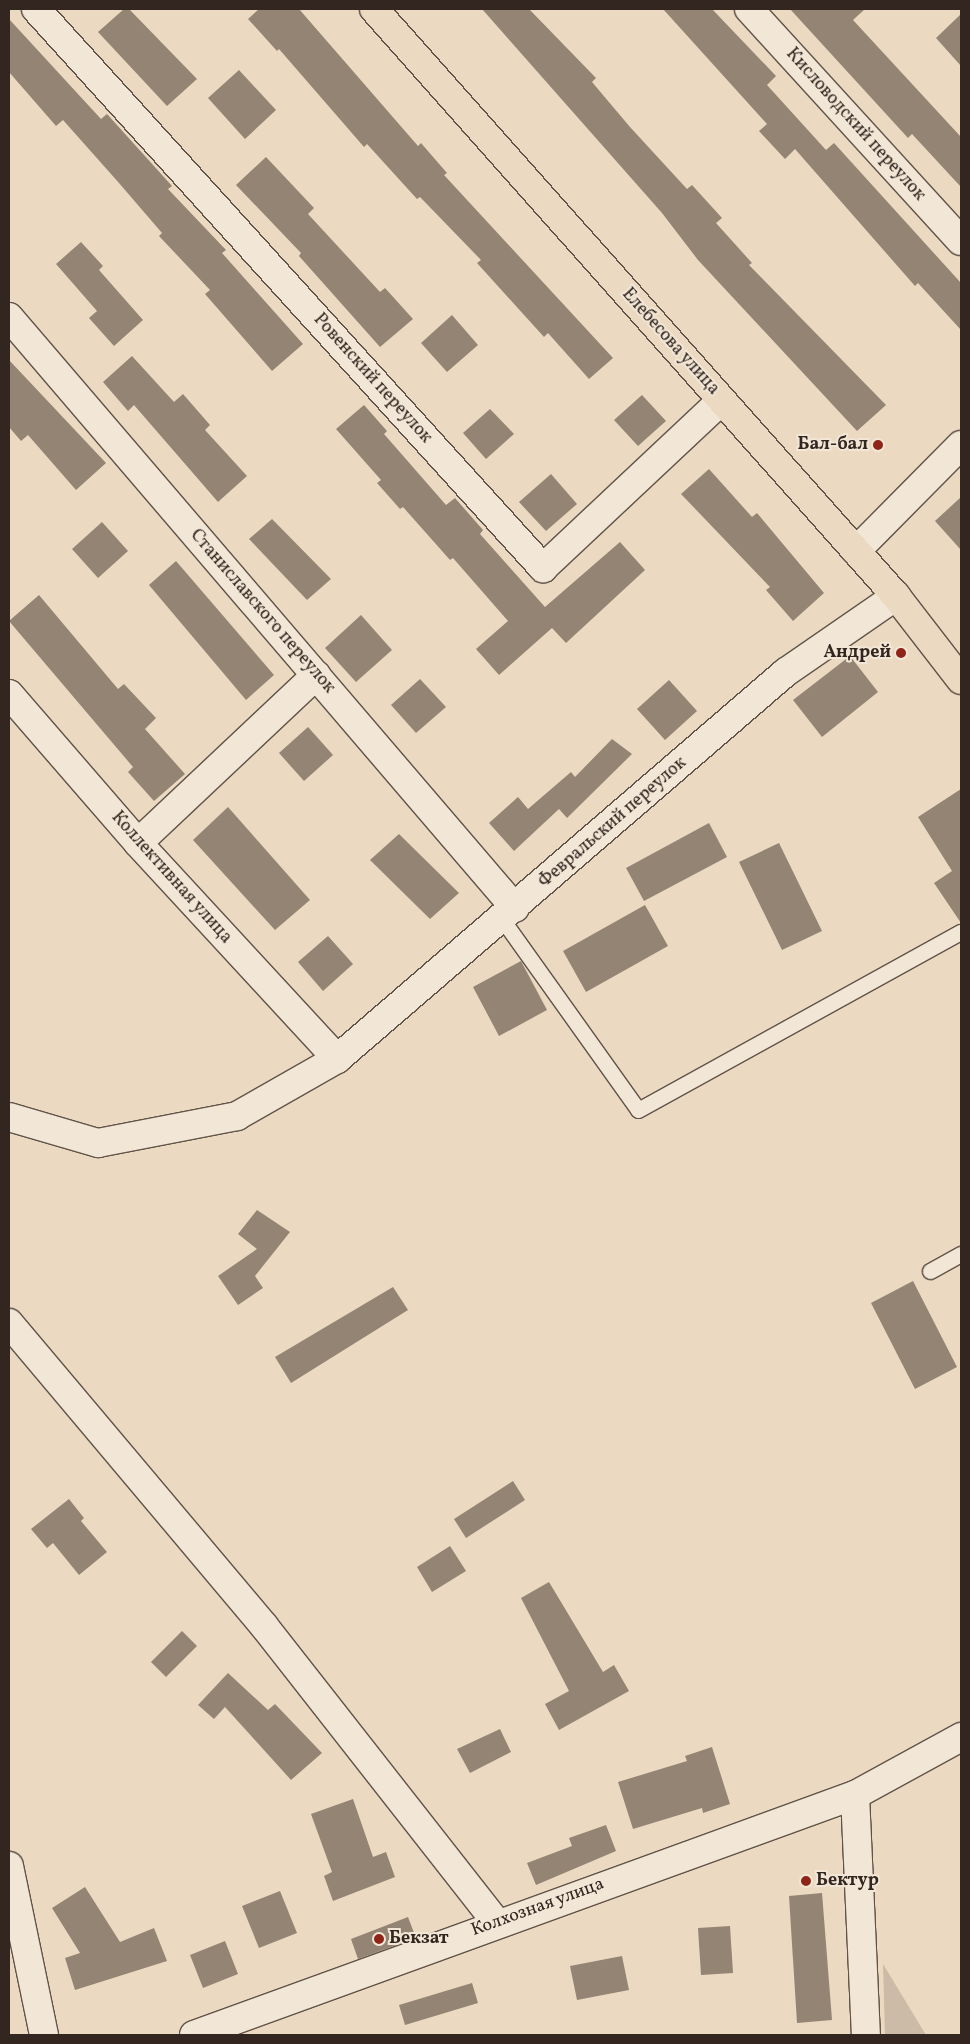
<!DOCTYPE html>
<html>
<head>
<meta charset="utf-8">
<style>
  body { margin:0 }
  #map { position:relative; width:970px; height:2044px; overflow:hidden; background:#ebdac1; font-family:Vollkorn,serif }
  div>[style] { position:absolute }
  .green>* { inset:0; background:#ccbba6 }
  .building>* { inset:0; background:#938474 }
  .roads { filter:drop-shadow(1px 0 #615348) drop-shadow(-1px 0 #615348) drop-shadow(0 1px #615348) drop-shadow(0 -1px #615348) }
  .service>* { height:15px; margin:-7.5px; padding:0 7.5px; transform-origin:7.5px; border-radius:7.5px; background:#f2e7d7 }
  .minor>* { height:28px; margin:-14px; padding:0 14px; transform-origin:14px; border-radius:14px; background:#f2e7d7 }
  .primary>* { height:28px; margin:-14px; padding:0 14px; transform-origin:14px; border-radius:14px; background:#ebdac1 }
  .dots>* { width:14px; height:14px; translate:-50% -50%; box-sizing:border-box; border:2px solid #f2e7d7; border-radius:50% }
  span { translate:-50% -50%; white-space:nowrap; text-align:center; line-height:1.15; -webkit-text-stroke:4px #f2e7d7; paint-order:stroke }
  .street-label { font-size:18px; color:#332620 }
  .poi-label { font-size:18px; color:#332620; font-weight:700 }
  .right { translate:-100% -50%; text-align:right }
  .left { translate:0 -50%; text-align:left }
  .frame { position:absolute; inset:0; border:10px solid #332620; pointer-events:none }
</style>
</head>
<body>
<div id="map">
  <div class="green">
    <div style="clip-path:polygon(883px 1964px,926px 2035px,885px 2035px)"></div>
  </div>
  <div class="building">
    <div style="clip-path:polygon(124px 9px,129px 9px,197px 79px,167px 106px,98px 32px)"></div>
    <div style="clip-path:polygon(259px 9px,299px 9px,418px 146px,421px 143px,447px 173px,444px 175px,613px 358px,589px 379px,548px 333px,544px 337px,477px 263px,481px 260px,420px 197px,417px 199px,367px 144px,364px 147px,279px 49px,277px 51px,248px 19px)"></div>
    <div style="clip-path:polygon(482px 9px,529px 9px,596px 78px,592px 82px,630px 127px,687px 189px,692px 185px,722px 218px,716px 223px,752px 263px,749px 265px,886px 405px,857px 431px,698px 260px,662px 213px)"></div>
    <div style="clip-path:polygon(663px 9px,712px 9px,776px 76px,767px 85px,826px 150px,834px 143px,961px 283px,961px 330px,918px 283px,915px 286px,795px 149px,785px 159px,759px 131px,767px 124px)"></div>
    <div style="clip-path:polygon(790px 9px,865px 9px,853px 20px,961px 137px,961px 187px,912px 134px,908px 138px)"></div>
    <div style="clip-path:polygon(961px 14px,961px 66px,936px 38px)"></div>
    <div style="clip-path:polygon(9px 19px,101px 119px,107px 114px,172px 186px,168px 189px,226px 250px,222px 253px,303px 344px,272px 371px,205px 294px,210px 290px,159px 236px,162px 233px,119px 183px,63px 120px,56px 126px,9px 72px)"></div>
    <div style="clip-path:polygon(239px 70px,276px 110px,245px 139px,208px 98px)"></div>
    <div style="clip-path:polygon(266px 157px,314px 208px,308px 214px,380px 292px,385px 288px,413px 319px,380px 347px,299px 256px,301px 253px,236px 185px)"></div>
    <div style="clip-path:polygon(81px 242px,103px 266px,99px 270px,143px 320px,114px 346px,89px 318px,97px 311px,56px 264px)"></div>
    <div style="clip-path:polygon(452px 315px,478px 345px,447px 372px,421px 343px)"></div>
    <div style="clip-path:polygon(132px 356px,174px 402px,183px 394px,210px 425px,205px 430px,247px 476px,218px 502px,134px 405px,128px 411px,103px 382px)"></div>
    <div style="clip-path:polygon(9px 360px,106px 463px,76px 490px,28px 435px,21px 441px,9px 427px)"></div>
    <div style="clip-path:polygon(642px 395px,666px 421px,638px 446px,614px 420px)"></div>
    <div style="clip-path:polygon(364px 405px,387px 431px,384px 434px,446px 505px,455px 498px,483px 530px,480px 534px,545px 607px,620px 542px,645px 570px,566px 643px,552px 628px,499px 675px,476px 649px,508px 621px,453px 558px,450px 560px,403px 507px,400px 509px,377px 483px,381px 480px,336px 429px)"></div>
    <div style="clip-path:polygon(490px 409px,514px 434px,486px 459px,463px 433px)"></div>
    <div style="clip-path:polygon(709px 469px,752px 517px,757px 513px,824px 593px,793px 621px,766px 590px,770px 587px,681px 494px)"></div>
    <div style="clip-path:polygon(551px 474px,577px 504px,546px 531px,519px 502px)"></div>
    <div style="clip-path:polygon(961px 497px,961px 550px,935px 521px)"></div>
    <div style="clip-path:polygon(272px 519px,331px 579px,307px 600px,249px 539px)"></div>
    <div style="clip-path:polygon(102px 522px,128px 551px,98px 578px,72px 549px)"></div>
    <div style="clip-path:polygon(176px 561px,274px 675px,246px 700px,149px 585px)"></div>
    <div style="clip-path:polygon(39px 595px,118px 689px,124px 684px,156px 718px,145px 729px,185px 774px,154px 801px,128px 772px,133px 767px,9px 621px)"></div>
    <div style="clip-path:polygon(361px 615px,392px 650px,356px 682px,325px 648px)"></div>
    <div style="clip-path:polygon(850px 656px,878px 692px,822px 737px,793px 700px)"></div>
    <div style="clip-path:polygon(420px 679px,446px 707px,416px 733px,391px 705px)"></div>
    <div style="clip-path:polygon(669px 680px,697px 711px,665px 740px,637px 709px)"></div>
    <div style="clip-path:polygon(308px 727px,333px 755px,304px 781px,279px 753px)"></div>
    <div style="clip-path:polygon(612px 739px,632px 754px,567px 818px,559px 809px,514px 851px,489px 823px,518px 797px,528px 809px,571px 772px,575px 777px)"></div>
    <div style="clip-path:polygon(961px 789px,961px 923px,934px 883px,952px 871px,918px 817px)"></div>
    <div style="clip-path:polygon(228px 807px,310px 900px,275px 930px,193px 840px)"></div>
    <div style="clip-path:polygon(709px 823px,727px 857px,644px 901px,626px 868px)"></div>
    <div style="clip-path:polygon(399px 834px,459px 893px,430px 919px,370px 860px)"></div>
    <div style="clip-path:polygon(779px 843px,822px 931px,782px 950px,739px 862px)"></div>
    <div style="clip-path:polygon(645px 905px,668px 946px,586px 992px,563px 951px)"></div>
    <div style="clip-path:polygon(328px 936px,353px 964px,323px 991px,298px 962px)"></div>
    <div style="clip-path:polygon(521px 961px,547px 1010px,499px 1036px,473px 987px)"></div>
    <div style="clip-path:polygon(257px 1210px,290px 1232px,255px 1276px,263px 1288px,238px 1305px,218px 1276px,257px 1249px,238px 1234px)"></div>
    <div style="clip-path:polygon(913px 1281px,957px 1367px,915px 1389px,871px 1303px)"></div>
    <div style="clip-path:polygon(393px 1287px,408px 1310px,291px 1383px,275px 1357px)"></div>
    <div style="clip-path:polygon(513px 1481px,525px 1500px,466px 1538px,454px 1519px)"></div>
    <div style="clip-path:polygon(69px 1499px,84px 1518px,81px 1521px,107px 1552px,79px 1575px,53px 1543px,47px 1548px,31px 1529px)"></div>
    <div style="clip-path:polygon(450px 1546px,466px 1571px,432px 1592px,417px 1567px)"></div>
    <div style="clip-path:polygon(549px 1582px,603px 1672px,614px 1665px,629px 1691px,559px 1730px,545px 1704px,569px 1691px,521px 1598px)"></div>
    <div style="clip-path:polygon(182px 1631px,197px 1646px,166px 1677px,151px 1662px)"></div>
    <div style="clip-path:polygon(228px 1673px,268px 1710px,275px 1704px,322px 1753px,291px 1780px,225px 1707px,214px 1719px,198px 1705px)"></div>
    <div style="clip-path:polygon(500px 1729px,511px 1752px,470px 1773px,457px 1749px)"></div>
    <div style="clip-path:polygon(712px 1747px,730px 1804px,703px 1813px,702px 1808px,633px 1829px,618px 1782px,687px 1761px,685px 1756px)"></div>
    <div style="clip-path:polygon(353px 1799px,373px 1857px,386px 1852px,395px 1877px,333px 1901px,324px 1876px,332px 1872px,311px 1814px)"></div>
    <div style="clip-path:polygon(606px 1825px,616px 1851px,536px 1885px,527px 1863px,572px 1846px,569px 1838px)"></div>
    <div style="clip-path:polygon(85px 1887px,120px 1942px,154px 1928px,167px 1961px,75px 1990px,65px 1958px,80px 1953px,52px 1908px)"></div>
    <div style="clip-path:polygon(280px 1891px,297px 1933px,259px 1948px,242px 1906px)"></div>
    <div style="clip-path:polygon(822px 1893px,832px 2020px,797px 2023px,789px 1896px)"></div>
    <div style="clip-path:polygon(408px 1917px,416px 1938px,358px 1959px,351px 1939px)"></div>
    <div style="clip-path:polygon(730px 1926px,733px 1973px,701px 1975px,698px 1928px)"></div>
    <div style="clip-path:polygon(225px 1941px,238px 1974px,203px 1988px,190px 1955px)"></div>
    <div style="clip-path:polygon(622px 1956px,629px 1990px,577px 2000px,570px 1966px)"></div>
    <div style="clip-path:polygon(472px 1983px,478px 2003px,405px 2025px,399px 2005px)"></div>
  </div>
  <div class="roads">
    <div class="service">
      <div style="left:502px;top:919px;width:234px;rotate:54.5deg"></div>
      <div style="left:638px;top:1110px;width:369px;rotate:-28.9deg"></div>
      <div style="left:930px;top:1271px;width:35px;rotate:-29deg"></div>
    </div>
    <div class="minor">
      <div style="left:36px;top:9px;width:755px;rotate:47.79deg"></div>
      <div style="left:543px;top:568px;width:245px;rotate:-43.2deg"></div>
      <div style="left:749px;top:9px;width:314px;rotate:47.6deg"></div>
      <div style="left:9px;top:317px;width:778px;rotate:49.43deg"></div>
      <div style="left:856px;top:551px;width:149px;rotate:-45.3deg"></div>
      <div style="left:9px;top:694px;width:197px;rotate:49.1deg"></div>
      <div style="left:138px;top:843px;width:294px;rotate:47.3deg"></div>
      <div style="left:138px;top:843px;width:245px;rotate:-43.3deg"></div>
      <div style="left:9px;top:1117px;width:93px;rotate:16.3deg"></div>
      <div style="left:98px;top:1143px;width:142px;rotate:-11deg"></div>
      <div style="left:237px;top:1116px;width:115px;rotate:-29.7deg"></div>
      <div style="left:337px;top:1059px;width:593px;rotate:-40.76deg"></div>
      <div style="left:786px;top:672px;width:134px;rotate:-34.6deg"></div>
      <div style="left:9px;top:1323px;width:396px;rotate:49.9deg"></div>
      <div style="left:264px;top:1626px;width:376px;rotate:51.9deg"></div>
      <div style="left:855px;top:1795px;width:240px;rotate:87.4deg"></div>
      <div style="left:9px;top:1866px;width:173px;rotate:78.3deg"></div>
      <div style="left:194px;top:2035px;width:703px;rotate:-19.96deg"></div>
      <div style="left:855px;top:1795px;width:121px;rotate:-28.7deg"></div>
    </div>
    <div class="primary">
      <div style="left:374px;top:9px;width:786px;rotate:48.35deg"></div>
      <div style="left:896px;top:596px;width:106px;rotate:52.3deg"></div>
    </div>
  </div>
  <div class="dots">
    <div style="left:878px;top:445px;background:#8f2418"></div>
    <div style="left:901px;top:653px;background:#8f2418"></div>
    <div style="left:806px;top:1881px;background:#8f2418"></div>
    <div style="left:379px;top:1939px;background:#8f2418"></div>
  </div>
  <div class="street-label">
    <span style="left:855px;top:125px;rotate:48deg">Кисловодский переулок</span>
    <span style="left:670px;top:342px;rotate:48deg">Елебесова улица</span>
    <span style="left:372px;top:379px;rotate:48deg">Ровенский переулок</span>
    <span style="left:262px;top:612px;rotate:49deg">Станиславского переулок</span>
    <span style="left:613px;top:823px;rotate:-41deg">Февральский переулок</span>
    <span style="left:171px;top:878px;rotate:48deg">Коллективная улица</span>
    <span style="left:538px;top:1908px;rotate:-20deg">Колхозная улица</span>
  </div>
  <div class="poi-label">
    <span class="right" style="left:868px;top:445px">Бал-бал</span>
    <span class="right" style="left:891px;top:653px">Андрей</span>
    <span class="left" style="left:816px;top:1881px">Бектур</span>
    <span class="left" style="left:389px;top:1939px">Бекзат</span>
  </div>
  <div class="frame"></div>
</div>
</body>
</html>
